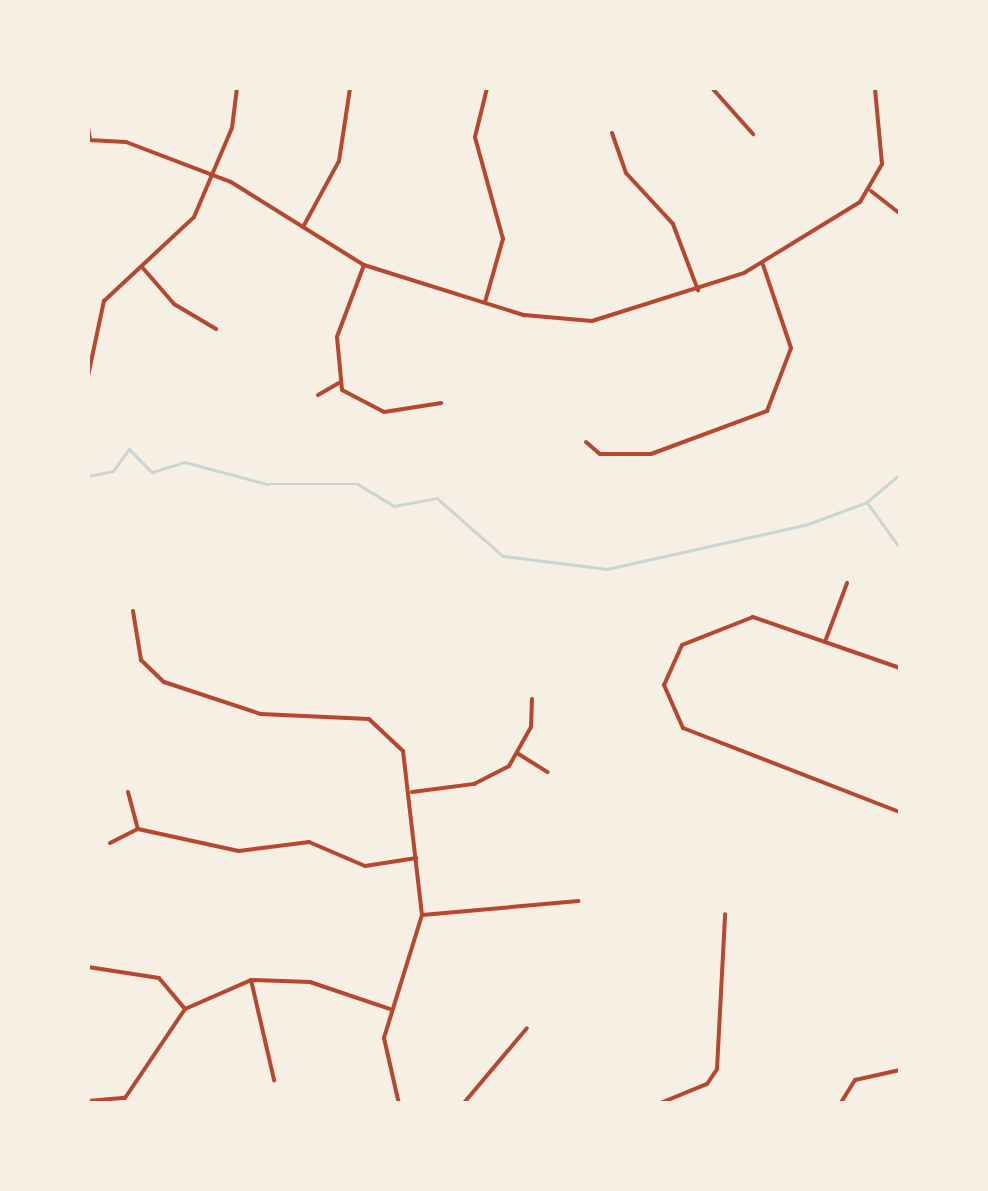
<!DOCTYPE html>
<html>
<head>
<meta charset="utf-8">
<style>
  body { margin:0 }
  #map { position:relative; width:988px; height:1191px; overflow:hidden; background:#f6efe4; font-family:"Asap Condensed",sans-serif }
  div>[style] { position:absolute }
  .stream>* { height:2.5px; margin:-1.25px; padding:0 1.25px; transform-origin:1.25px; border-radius:1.25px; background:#c9d6d2 }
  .minor>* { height:4px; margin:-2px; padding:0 2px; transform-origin:2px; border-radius:2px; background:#b5482f }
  span { translate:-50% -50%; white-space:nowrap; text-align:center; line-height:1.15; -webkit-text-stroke:9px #f6efe4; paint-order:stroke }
  .frame { position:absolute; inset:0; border:90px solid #f6efe4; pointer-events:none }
</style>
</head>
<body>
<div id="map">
  <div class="stream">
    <div style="left:88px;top:476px;width:25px;rotate:-11deg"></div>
    <div style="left:113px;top:471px;width:27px;rotate:-54deg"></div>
    <div style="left:129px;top:449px;width:33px;rotate:45deg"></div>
    <div style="left:152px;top:472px;width:34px;rotate:-17deg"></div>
    <div style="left:185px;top:462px;width:85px;rotate:15deg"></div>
    <div style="left:267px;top:484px;width:91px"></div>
    <div style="left:358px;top:484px;width:42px;rotate:31.4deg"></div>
    <div style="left:394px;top:506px;width:44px;rotate:-10.5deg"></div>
    <div style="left:437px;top:498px;width:88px;rotate:41.3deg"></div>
    <div style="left:503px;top:556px;width:105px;rotate:7.1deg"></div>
    <div style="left:607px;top:569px;width:206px;rotate:-12.6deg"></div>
    <div style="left:808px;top:524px;width:63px;rotate:-20.4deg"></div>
    <div style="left:867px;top:502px;width:43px;rotate:-40.3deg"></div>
    <div style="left:867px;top:502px;width:57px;rotate:54.3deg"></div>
  </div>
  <div class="minor">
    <div style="left:712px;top:88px;width:62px;rotate:48.3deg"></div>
    <div style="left:88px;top:127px;width:12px;rotate:81deg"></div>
    <div style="left:612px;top:133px;width:42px;rotate:70.7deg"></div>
    <div style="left:626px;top:173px;width:69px;rotate:47.3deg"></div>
    <div style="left:673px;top:224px;width:71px;rotate:69.3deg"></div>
    <div style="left:88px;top:140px;width:38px;rotate:3deg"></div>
    <div style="left:126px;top:142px;width:112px;rotate:20.9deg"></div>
    <div style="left:231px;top:182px;width:157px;rotate:32deg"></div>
    <div style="left:364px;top:265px;width:168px;rotate:17.4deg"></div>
    <div style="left:524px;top:315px;width:68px;rotate:5deg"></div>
    <div style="left:592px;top:321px;width:159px;rotate:-17.5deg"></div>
    <div style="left:744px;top:273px;width:136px;rotate:-31.5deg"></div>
    <div style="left:860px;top:202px;width:44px;rotate:-59.9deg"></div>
    <div style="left:882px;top:164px;width:76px;rotate:-95.3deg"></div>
    <div style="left:871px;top:191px;width:37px;rotate:38deg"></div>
    <div style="left:303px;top:227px;width:75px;rotate:-61.4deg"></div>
    <div style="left:339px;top:161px;width:74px;rotate:-81.4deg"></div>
    <div style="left:364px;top:265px;width:77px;rotate:110.6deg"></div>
    <div style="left:337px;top:337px;width:53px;rotate:84.6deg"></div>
    <div style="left:342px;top:390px;width:47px;rotate:27.6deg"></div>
    <div style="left:384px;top:412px;width:58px;rotate:-9deg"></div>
    <div style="left:142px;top:267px;width:49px;rotate:49.1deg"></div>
    <div style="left:174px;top:304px;width:49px;rotate:30.8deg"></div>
    <div style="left:485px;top:302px;width:66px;rotate:-74.1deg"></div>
    <div style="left:503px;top:239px;width:106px;rotate:-105.4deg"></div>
    <div style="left:475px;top:137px;width:50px;rotate:-76.2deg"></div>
    <div style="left:88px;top:376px;width:77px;rotate:-78deg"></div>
    <div style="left:104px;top:301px;width:123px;rotate:-43deg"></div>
    <div style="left:194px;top:217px;width:97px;rotate:-66.9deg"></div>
    <div style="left:232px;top:128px;width:40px;rotate:-82.9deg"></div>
    <div style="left:318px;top:395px;width:24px;rotate:-30deg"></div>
    <div style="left:586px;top:442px;width:18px;rotate:41deg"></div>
    <div style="left:600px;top:454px;width:51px"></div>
    <div style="left:651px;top:454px;width:124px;rotate:-20.3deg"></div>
    <div style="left:767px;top:411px;width:67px;rotate:-69.1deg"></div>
    <div style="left:791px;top:348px;width:88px;rotate:-108.6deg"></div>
    <div style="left:133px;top:611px;width:50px;rotate:80.7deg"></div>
    <div style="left:141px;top:660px;width:32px;rotate:44deg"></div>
    <div style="left:164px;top:682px;width:102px;rotate:18.3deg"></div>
    <div style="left:261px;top:714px;width:108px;rotate:2.7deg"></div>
    <div style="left:369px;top:719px;width:47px;rotate:43.3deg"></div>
    <div style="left:403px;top:751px;width:165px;rotate:83.4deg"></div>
    <div style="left:422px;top:915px;width:129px;rotate:107.2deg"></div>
    <div style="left:384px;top:1038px;width:68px;rotate:77.2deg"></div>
    <div style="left:826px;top:639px;width:60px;rotate:-69.4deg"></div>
    <div style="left:900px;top:668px;width:156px;rotate:-160.9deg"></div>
    <div style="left:753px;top:617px;width:76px;rotate:158.5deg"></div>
    <div style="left:682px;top:645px;width:44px;rotate:114.2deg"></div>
    <div style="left:664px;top:685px;width:47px;rotate:66.2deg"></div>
    <div style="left:683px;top:728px;width:233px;rotate:21.2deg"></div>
    <div style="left:517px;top:753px;width:36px;rotate:32deg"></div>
    <div style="left:128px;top:792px;width:38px;rotate:75deg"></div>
    <div style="left:412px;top:792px;width:63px;rotate:-7.4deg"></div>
    <div style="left:474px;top:784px;width:39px;rotate:-27deg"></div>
    <div style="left:509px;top:766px;width:45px;rotate:-60.6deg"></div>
    <div style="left:531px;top:727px;width:28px;rotate:-88deg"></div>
    <div style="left:110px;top:843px;width:31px;rotate:-27deg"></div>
    <div style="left:138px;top:829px;width:103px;rotate:12.3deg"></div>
    <div style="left:239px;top:851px;width:71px;rotate:-7.3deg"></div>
    <div style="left:309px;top:842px;width:61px;rotate:23.2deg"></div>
    <div style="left:365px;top:866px;width:52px;rotate:-8.9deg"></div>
    <div style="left:422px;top:915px;width:157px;rotate:-5.1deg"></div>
    <div style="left:88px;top:967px;width:72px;rotate:8.8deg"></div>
    <div style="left:159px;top:978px;width:40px;rotate:50deg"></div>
    <div style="left:251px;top:980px;width:103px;rotate:77deg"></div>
    <div style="left:88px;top:1101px;width:37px;rotate:-5deg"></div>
    <div style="left:125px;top:1098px;width:107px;rotate:-56deg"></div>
    <div style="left:185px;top:1009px;width:72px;rotate:-23.7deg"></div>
    <div style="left:251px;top:980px;width:59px;rotate:1.9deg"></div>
    <div style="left:310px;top:982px;width:84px;rotate:18.6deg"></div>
    <div style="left:463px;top:1104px;width:99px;rotate:-49.9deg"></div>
    <div style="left:658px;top:1104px;width:53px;rotate:-22.2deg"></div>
    <div style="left:707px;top:1084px;width:18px;rotate:-56deg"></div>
    <div style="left:717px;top:1069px;width:155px;rotate:-87deg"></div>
    <div style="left:840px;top:1104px;width:28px;rotate:-58deg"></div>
    <div style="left:855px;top:1080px;width:46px;rotate:-12.5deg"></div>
  </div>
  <div class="frame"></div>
</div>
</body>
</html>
